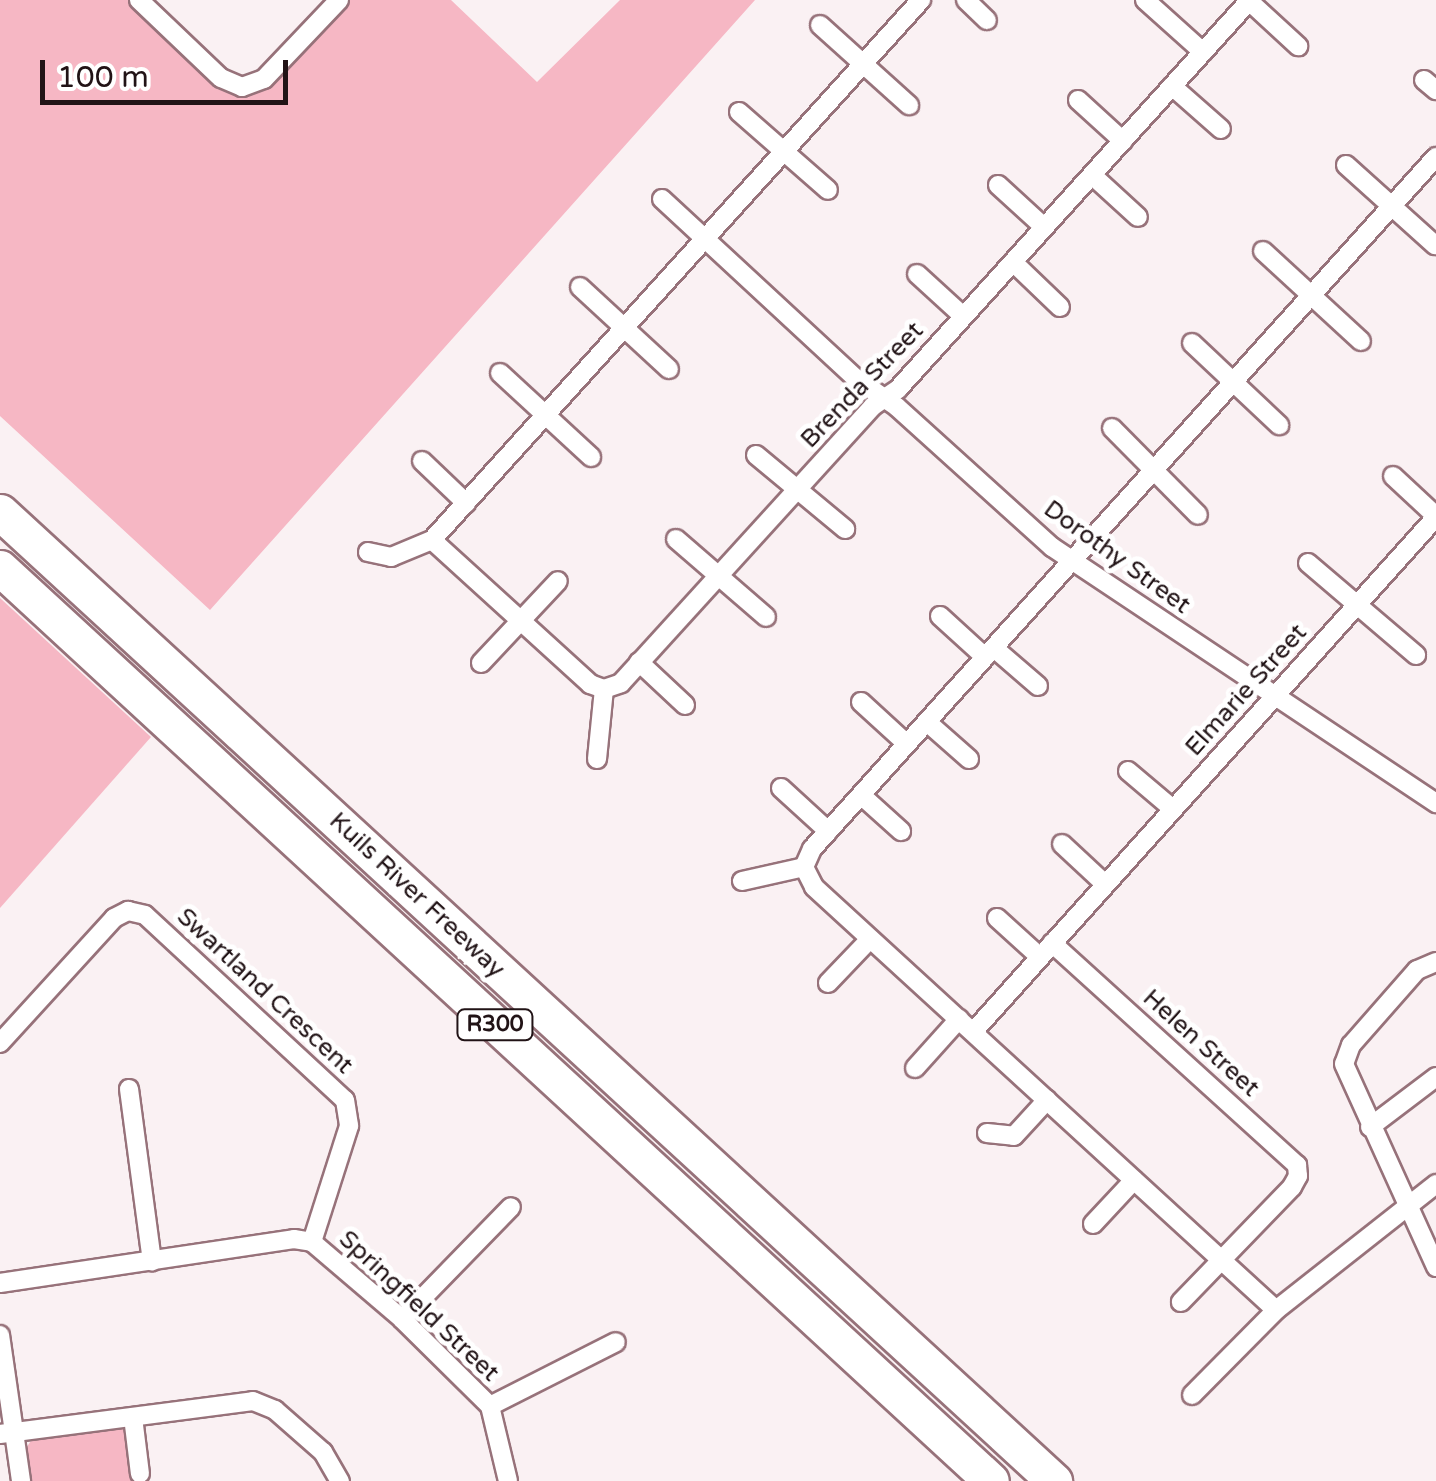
<!DOCTYPE html>
<html>
<head>
<meta charset="utf-8">
<style>
  body { margin:0 }
  #map { position:relative; width:1436px; height:1481px; overflow:hidden; background:#faf1f3; font-family:"Varela Round",sans-serif }
  div>[style] { position:absolute }
  .green>* { inset:0; background:#f6b7c4 }
  .roads { filter:drop-shadow(2px 0 #97727a) drop-shadow(-2px 0 #97727a) drop-shadow(0 2px #97727a) drop-shadow(0 -2px #97727a) }
  .street>* { height:18px; margin:-9px; padding:0 9px; transform-origin:9px; border-radius:9px; background:#fff }
  .highway>* { height:35px; margin:-17.5px; padding:0 17.5px; transform-origin:17.5px; border-radius:17.5px; background:#fff }
  span { translate:-50% -50%; white-space:nowrap; text-align:center; line-height:1.15; -webkit-text-stroke:10px #fff; paint-order:stroke }
  .shield-label span { padding:2px 8px; background:#fff; border:2px solid; border-radius:8px; -webkit-text-stroke-width:0 }
  .shield-label { font-size:22px; color:#211316; font-weight:700 }
  .street-label { font-size:25px; color:#211316 }
  .scale { position:absolute; left:40px; top:60px; width:248px; height:45px; box-sizing:border-box; border:5px solid #211316; border-top:0; padding-left:12px; font-size:30px; line-height:35px; white-space:nowrap; color:#211316; -webkit-text-stroke:8px #fff; paint-order:stroke }
</style>
</head>
<body>
<div id="map">
  <div class="green">
    <div style="clip-path:polygon(0 0,129px 0,216px 84px,240px 93px,347px 0,451px 0,537px 82px,620px 0,755px 0,210px 610px,0 416px)"></div>
    <div style="clip-path:polygon(0 598px,151px 737px,0 908px)"></div>
    <div style="clip-path:polygon(128px 1425px,135px 1481px,29px 1481px,26px 1448px,33px 1438px)"></div>
  </div>
  <div class="roads">
    <div class="street">
      <div style="left:139px;top:0;width:113px;rotate:43.6deg"></div>
      <div style="left:221px;top:78px;width:23px;rotate:23deg"></div>
      <div style="left:242px;top:87px;width:23px;rotate:-20deg"></div>
      <div style="left:264px;top:79px;width:109px;rotate:-46.5deg"></div>
      <div style="left:966px;top:0;width:29px;rotate:44deg"></div>
      <div style="left:1145px;top:0;width:78px;rotate:41.9deg"></div>
      <div style="left:1249px;top:1px;width:67px;rotate:42.6deg"></div>
      <div style="left:820px;top:25px;width:120px;rotate:42deg"></div>
      <div style="left:1424px;top:80px;width:16px;rotate:40deg"></div>
      <div style="left:1172px;top:86px;width:65px;rotate:41.3deg"></div>
      <div style="left:1078px;top:100px;width:61px;rotate:42.3deg"></div>
      <div style="left:739px;top:112px;width:118px;rotate:41.2deg"></div>
      <div style="left:1346px;top:165px;width:120px;rotate:42deg"></div>
      <div style="left:1092px;top:175px;width:62px;rotate:42.4deg"></div>
      <div style="left:998px;top:185px;width:62px;rotate:42.4deg"></div>
      <div style="left:662px;top:199px;width:263px;rotate:42.8deg"></div>
      <div style="left:855px;top:378px;width:51px;rotate:34.6deg"></div>
      <div style="left:897px;top:407px;width:209px;rotate:42.1deg"></div>
      <div style="left:1052px;top:547px;width:462px;rotate:33.7deg"></div>
      <div style="left:1263px;top:251px;width:133px;rotate:42.6deg"></div>
      <div style="left:1013px;top:262px;width:65px;rotate:43.8deg"></div>
      <div style="left:917px;top:274px;width:62px;rotate:42.4deg"></div>
      <div style="left:580px;top:287px;width:121px;rotate:42.7deg"></div>
      <div style="left:1192px;top:343px;width:120px;rotate:43.3deg"></div>
      <div style="left:500px;top:373px;width:124px;rotate:42.7deg"></div>
      <div style="left:1112px;top:428px;width:122px;rotate:45.3deg"></div>
      <div style="left:756px;top:455px;width:116px;rotate:39.7deg"></div>
      <div style="left:422px;top:461px;width:61px;rotate:43.7deg"></div>
      <div style="left:1393px;top:476px;width:59px;rotate:42.9deg"></div>
      <div style="left:676px;top:539px;width:119px;rotate:40.9deg"></div>
      <div style="left:432px;top:540px;width:214px;rotate:42.3deg"></div>
      <div style="left:590px;top:684px;width:15px;rotate:20deg"></div>
      <div style="left:368px;top:552px;width:24px;rotate:12deg"></div>
      <div style="left:391px;top:557px;width:44px;rotate:-22.5deg"></div>
      <div style="left:432px;top:540px;width:729px;rotate:-47.84deg"></div>
      <div style="left:1308px;top:563px;width:142px;rotate:40.4deg"></div>
      <div style="left:940px;top:616px;width:61px;rotate:42.3deg"></div>
      <div style="left:994px;top:648px;width:58px;rotate:40.8deg"></div>
      <div style="left:639px;top:662px;width:63px;rotate:43.1deg"></div>
      <div style="left:481px;top:663px;width:112px;rotate:-46.8deg"></div>
      <div style="left:861px;top:702px;width:62px;rotate:42.4deg"></div>
      <div style="left:927px;top:722px;width:56px;rotate:41.4deg"></div>
      <div style="left:597px;top:759px;width:70px;rotate:-84.3deg"></div>
      <div style="left:604px;top:689px;width:18px;rotate:-19deg"></div>
      <div style="left:621px;top:683px;width:374px;rotate:-47.7deg"></div>
      <div style="left:873px;top:406px;width:30px;rotate:-34deg"></div>
      <div style="left:898px;top:389px;width:525px;rotate:-47.86deg"></div>
      <div style="left:1128px;top:771px;width:59px;rotate:40.2deg"></div>
      <div style="left:781px;top:788px;width:64px;rotate:42.5deg"></div>
      <div style="left:861px;top:795px;width:54px;rotate:42deg"></div>
      <div style="left:1062px;top:844px;width:59px;rotate:42.9deg"></div>
      <div style="left:804px;top:867px;width:22px;rotate:63deg"></div>
      <div style="left:814px;top:887px;width:626px;rotate:42.48deg"></div>
      <div style="left:742px;top:881px;width:64px;rotate:-12.7deg"></div>
      <div style="left:804px;top:867px;width:20px;rotate:-66deg"></div>
      <div style="left:812px;top:849px;width:932px;rotate:-47.96deg"></div>
      <div style="left:997px;top:918px;width:58px;rotate:42.2deg"></div>
      <div style="left:1052px;top:943px;width:331px;rotate:42.2deg"></div>
      <div style="left:1297px;top:1165px;width:11px;rotate:85deg"></div>
      <div style="left:1298px;top:1176px;width:13px;rotate:119deg"></div>
      <div style="left:1292px;top:1187px;width:160px;rotate:134deg"></div>
      <div style="left:1436px;top:962px;width:21px;rotate:157deg"></div>
      <div style="left:1417px;top:970px;width:100px;rotate:131.3deg"></div>
      <div style="left:1351px;top:1045px;width:20px;rotate:110deg"></div>
      <div style="left:1344px;top:1064px;width:223px;rotate:65.6deg"></div>
      <div style="left:828px;top:983px;width:61px;rotate:-46.3deg"></div>
      <div style="left:973px;top:1032px;width:693px;rotate:-48.04deg"></div>
      <div style="left:0;top:1043px;width:169px;rotate:-47.6deg"></div>
      <div style="left:114px;top:918px;width:16px;rotate:-27deg"></div>
      <div style="left:128px;top:911px;width:17px;rotate:13deg"></div>
      <div style="left:145px;top:915px;width:272px;rotate:42.8deg"></div>
      <div style="left:345px;top:1100px;width:26px;rotate:81deg"></div>
      <div style="left:349px;top:1126px;width:122px;rotate:107.7deg"></div>
      <div style="left:915px;top:1068px;width:66px;rotate:-48.1deg"></div>
      <div style="left:129px;top:1089px;width:174px;rotate:82.4deg"></div>
      <div style="left:1370px;top:1127px;width:83px;rotate:-37.1deg"></div>
      <div style="left:987px;top:1133px;width:27px;rotate:6deg"></div>
      <div style="left:1014px;top:1136px;width:49px;rotate:-47.5deg"></div>
      <div style="left:1093px;top:1224px;width:60px;rotate:-47deg"></div>
      <div style="left:0;top:1283px;width:297px;rotate:-8.5deg"></div>
      <div style="left:294px;top:1239px;width:18px;rotate:9deg"></div>
      <div style="left:312px;top:1242px;width:118px;rotate:40.5deg"></div>
      <div style="left:402px;top:1319px;width:124px;rotate:44.7deg"></div>
      <div style="left:490px;top:1406px;width:77px;rotate:76.5deg"></div>
      <div style="left:402px;top:1319px;width:156px;rotate:-45.8deg"></div>
      <div style="left:0;top:1335px;width:148px;rotate:81.8deg"></div>
      <div style="left:1192px;top:1395px;width:120px;rotate:-45.3deg"></div>
      <div style="left:1276px;top:1310px;width:204px;rotate:-38.2deg"></div>
      <div style="left:490px;top:1406px;width:141px;rotate:-26.9deg"></div>
      <div style="left:133px;top:1417px;width:57px;rotate:83deg"></div>
      <div style="left:0;top:1434px;width:255px;rotate:-7.4deg"></div>
      <div style="left:253px;top:1401px;width:24px;rotate:22deg"></div>
      <div style="left:275px;top:1410px;width:64px;rotate:41.2deg"></div>
      <div style="left:323px;top:1452px;width:34px;rotate:60deg"></div>
    </div>
    <div class="highway">
      <div style="left:0;top:512px;width:1432px;rotate:42.59deg"></div>
      <div style="left:0;top:568px;width:1347px;rotate:42.65deg"></div>
    </div>
  </div>
  <div class="shield-label">
    <span style="left:495px;top:1025px">R300</span>
  </div>
  <div class="street-label">
    <span style="left:862px;top:385px;rotate:-46deg">Brenda Street</span>
    <span style="left:1117px;top:557px;rotate:36deg">Dorothy Street</span>
    <span style="left:1246px;top:690px;rotate:-48deg">Elmarie Street</span>
    <span style="left:417px;top:895px;rotate:43deg">Kuils River Freeway</span>
    <span style="left:265px;top:991px;rotate:43deg">Swartland Crescent</span>
    <span style="left:1201px;top:1043px;rotate:42deg">Helen Street</span>
    <span style="left:419px;top:1306px;rotate:43deg">Springfield Street</span>
  </div>
  <div class="scale">100 m</div>
</div>
</body>
</html>
